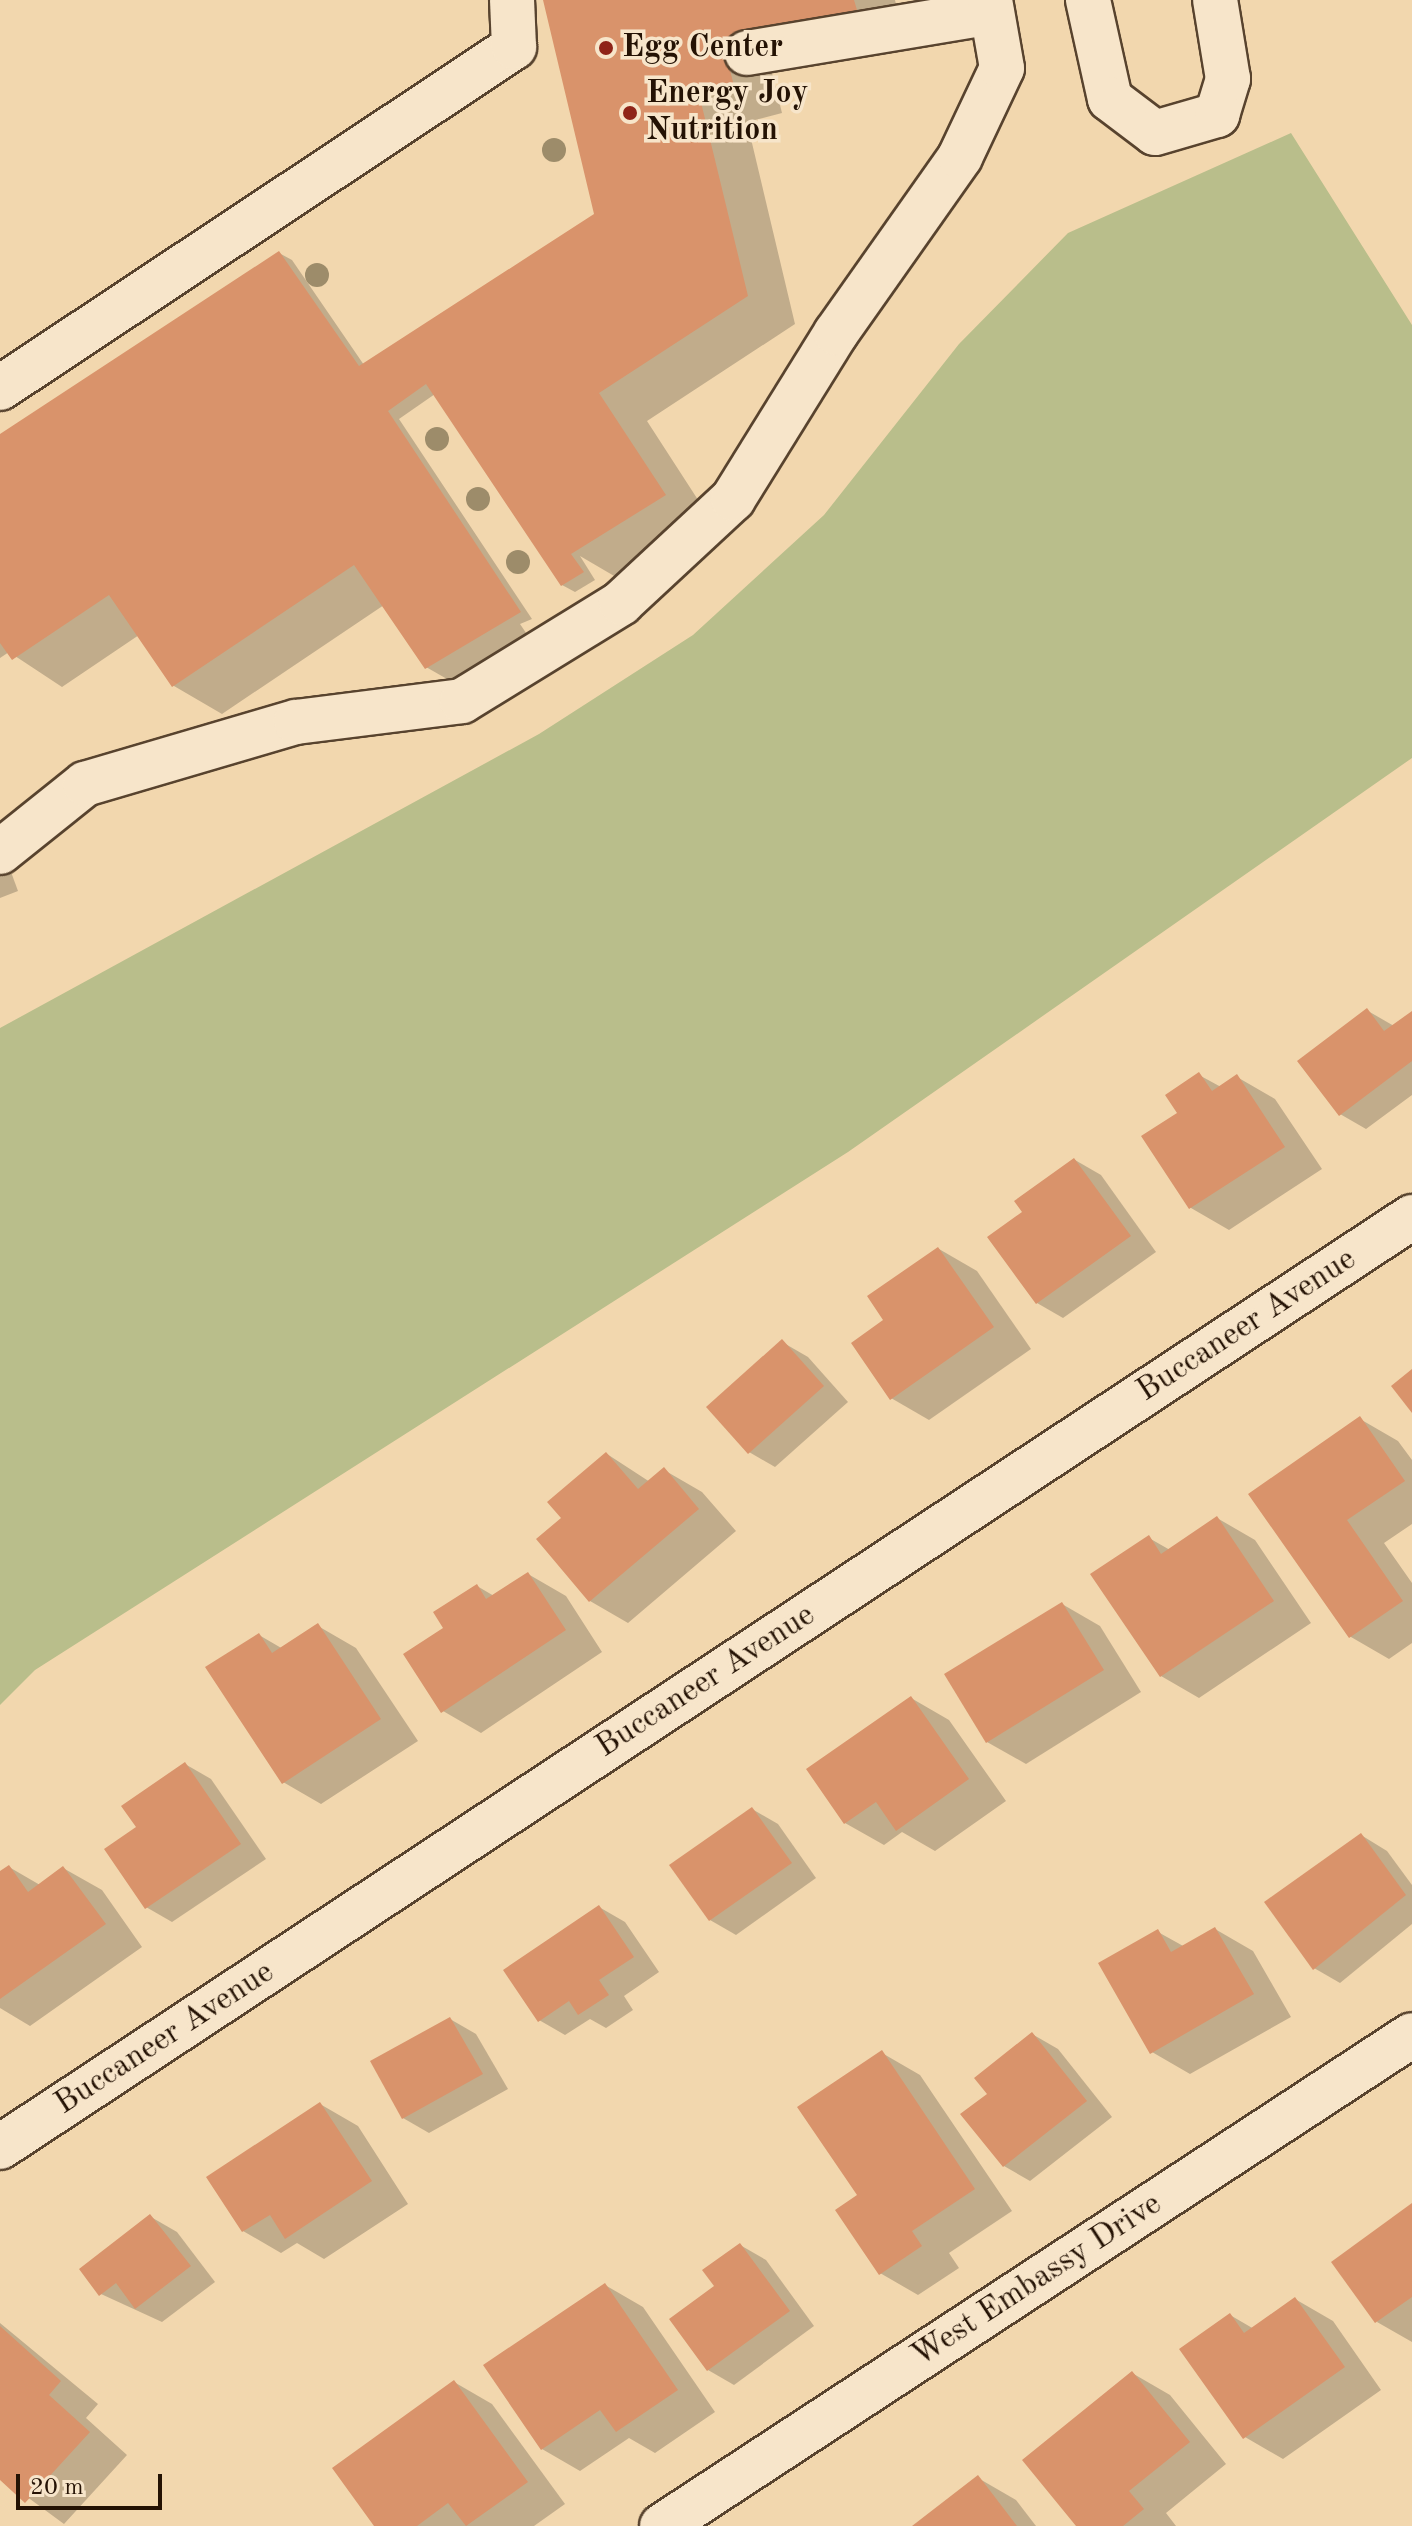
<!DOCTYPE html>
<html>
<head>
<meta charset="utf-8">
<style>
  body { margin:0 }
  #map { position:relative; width:1412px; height:2526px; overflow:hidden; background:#f2d7ae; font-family:"Old Standard TT",serif }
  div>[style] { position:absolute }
  .green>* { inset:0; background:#b9be8b }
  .shadow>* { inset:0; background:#0003 }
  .building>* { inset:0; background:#d9936b }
  .roads { filter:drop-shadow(2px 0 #58432e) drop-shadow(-2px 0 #58432e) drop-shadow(0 2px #58432e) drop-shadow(0 -2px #58432e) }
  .minor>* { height:44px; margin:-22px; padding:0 22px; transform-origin:22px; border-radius:22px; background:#f7e5ca }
  .trees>* { width:24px; height:24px; margin:-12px; border-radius:50%; background:#9d8c6a }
  .dots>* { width:22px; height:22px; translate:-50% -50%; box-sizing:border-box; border:4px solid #f7e5ca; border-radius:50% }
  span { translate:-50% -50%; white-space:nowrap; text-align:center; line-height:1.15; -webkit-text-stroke:7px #f7e5ca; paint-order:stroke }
  .poi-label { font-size:32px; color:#241204; font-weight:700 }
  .left { translate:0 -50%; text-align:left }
  .street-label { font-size:32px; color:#241204 }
  .scale { position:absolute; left:16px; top:2474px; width:146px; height:36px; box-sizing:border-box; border:4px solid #241204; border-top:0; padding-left:10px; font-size:24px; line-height:28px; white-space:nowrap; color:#241204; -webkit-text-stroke:6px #f7e5ca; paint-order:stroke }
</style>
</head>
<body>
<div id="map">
  <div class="green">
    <div style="clip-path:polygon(1291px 133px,1412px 325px,1412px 758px,848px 1152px,35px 1670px,0 1705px,0 1028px,539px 734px,693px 635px,824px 515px,959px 344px,1068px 233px)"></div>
  </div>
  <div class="shadow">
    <div style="clip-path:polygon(545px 0,895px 0,904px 38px,771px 69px,782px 113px,747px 122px,795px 324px,647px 421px,713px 523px,621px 580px,580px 556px,595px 580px,575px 592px,562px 585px,435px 394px,399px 419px,532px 619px,520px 624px,539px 652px,475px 695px,426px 667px,384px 605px,222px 714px,174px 686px,139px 635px,62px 687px,9px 652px,0 658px,0 436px,279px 253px,292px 260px,364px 365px,596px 215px)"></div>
    <div style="clip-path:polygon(0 842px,18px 891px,0 898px)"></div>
    <div style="clip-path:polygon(1368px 1011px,1394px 1026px,1412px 1013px,1412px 1095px,1366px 1129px,1340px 1114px)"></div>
    <div style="clip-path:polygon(1199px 1075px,1221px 1087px,1237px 1077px,1275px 1099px,1322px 1169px,1229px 1230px,1191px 1208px,1180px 1114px)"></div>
    <div style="clip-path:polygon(1075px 1160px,1101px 1175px,1156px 1252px,1063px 1318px,1037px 1303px,1024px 1213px)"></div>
    <div style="clip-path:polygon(939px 1249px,977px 1271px,1031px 1349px,929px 1420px,891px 1398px,886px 1320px)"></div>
    <div style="clip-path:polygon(782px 1342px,808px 1357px,848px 1402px,775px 1467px,749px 1452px)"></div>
    <div style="clip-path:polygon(1360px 1419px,1398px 1441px,1412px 1460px,1412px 1524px,1384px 1543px,1412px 1583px,1412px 1643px,1389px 1659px,1351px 1637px,1251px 1494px)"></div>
    <div style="clip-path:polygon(607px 1454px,650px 1482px,664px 1470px,702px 1492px,736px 1531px,628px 1623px,590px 1601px,564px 1518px)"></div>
    <div style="clip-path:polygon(1217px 1518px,1255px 1540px,1311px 1623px,1199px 1698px,1161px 1676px,1149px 1538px,1170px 1550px)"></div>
    <div style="clip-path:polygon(528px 1574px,566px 1596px,602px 1652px,481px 1733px,443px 1711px,477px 1586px,494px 1596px)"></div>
    <div style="clip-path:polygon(1062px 1604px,1100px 1626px,1141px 1692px,1026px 1764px,987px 1742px)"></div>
    <div style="clip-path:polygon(318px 1626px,356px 1648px,418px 1741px,321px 1804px,283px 1782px,259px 1635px,283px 1649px)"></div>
    <div style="clip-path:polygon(911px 1698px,949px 1720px,1006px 1801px,935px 1851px,902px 1832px,884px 1845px,845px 1823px)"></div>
    <div style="clip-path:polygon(185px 1764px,211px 1779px,266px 1859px,172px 1922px,146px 1907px,138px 1828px)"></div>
    <div style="clip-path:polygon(752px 1809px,778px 1824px,816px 1878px,736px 1935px,710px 1920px)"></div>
    <div style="clip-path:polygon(1361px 1835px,1387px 1851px,1412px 1885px,1412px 1924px,1340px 1983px,1314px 1968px)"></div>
    <div style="clip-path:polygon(9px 1867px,40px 1885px,63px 1868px,102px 1890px,142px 1947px,30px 2026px,0 2008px,0 1873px)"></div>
    <div style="clip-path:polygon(599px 1907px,625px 1922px,659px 1972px,624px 1996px,633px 2010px,606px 2028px,590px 2019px,565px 2035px,539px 2020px)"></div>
    <div style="clip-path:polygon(1215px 1929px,1253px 1951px,1291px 2017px,1190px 2074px,1152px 2052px,1158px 1932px,1185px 1947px)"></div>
    <div style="clip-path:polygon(450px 2019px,476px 2034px,508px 2089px,429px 2133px,403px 2118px)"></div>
    <div style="clip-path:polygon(1032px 2034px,1058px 2049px,1112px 2117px,1030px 2181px,1004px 2166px)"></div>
    <div style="clip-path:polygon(882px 2053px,920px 2075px,1012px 2211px,949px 2253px,959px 2268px,918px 2295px,880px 2273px,859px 2196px)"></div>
    <div style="clip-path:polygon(320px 2104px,358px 2126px,408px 2204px,324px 2259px,297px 2243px,281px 2253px,243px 2231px)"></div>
    <div style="clip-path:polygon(1412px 2206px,1412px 2342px,1377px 2322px)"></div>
    <div style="clip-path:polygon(151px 2217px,177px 2232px,215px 2282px,162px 2322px,101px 2294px)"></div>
    <div style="clip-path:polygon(740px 2245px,766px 2260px,814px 2326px,734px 2385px,708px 2370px,717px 2287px)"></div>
    <div style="clip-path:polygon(605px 2285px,643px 2307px,715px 2412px,655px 2453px,629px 2438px,580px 2471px,542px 2449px)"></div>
    <div style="clip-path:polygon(1295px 2299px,1333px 2321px,1381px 2390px,1283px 2459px,1245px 2437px,1230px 2315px,1254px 2329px)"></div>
    <div style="clip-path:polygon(0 2323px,98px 2404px,86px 2418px,127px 2455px,64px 2524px,0 2477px)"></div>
    <div style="clip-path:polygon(1132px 2373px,1170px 2395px,1226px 2464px,1166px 2513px,1176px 2526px,1078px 2526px)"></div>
    <div style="clip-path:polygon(454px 2382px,492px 2404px,565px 2504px,534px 2526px,376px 2526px)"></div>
    <div style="clip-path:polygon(978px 2478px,1016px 2500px,1036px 2526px,915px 2526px)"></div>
  </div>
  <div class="building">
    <div style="clip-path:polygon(543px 0,854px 0,857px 10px,723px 42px,734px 86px,699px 94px,748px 296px,599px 393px,666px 495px,571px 554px,584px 572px,561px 586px,426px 384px,388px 411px,521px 612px,425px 669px,354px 565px,172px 687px,109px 595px,12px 660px,0 643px,0 434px,279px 251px,359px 366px,594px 214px)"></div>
    <div style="clip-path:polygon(1367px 1008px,1384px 1031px,1412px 1011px,1412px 1061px,1339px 1116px,1297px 1061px)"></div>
    <div style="clip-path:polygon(1199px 1072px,1212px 1091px,1237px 1074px,1285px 1147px,1189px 1209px,1141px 1136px,1177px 1113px,1165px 1095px)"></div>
    <div style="clip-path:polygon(1074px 1158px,1131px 1236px,1036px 1304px,987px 1237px,1022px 1212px,1014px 1201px)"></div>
    <div style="clip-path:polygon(938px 1247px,994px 1327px,890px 1400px,851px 1343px,883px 1320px,867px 1296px)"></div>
    <div style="clip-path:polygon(782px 1339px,824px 1386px,748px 1454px,706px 1407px)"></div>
    <div style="clip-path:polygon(1412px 1369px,1412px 1413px,1391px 1386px)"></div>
    <div style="clip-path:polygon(1360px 1416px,1405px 1481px,1347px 1520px,1403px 1601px,1349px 1638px,1248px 1494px)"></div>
    <div style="clip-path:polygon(606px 1452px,638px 1489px,664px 1467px,699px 1509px,589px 1602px,536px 1539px,561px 1518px,547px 1502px)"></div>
    <div style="clip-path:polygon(1217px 1516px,1274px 1601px,1160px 1677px,1090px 1574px,1149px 1535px,1161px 1554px)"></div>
    <div style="clip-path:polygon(528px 1572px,566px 1630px,441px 1713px,403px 1654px,443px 1628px,433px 1612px,477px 1584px,486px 1599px)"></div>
    <div style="clip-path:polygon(1062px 1602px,1104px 1670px,986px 1743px,944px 1674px)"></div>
    <div style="clip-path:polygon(318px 1623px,381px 1719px,282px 1784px,205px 1667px,259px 1633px,272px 1653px)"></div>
    <div style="clip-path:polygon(911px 1696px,969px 1779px,896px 1831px,876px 1802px,844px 1824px,806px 1769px)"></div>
    <div style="clip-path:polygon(185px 1762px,241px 1844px,145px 1909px,104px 1849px,136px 1827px,121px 1806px)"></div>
    <div style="clip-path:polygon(752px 1807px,792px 1863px,709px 1921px,669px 1865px)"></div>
    <div style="clip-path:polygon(1361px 1833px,1406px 1895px,1313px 1970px,1264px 1902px)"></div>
    <div style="clip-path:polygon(9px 1865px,28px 1892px,63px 1866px,106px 1924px,0 1999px,0 1871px)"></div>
    <div style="clip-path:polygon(599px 1905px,634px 1957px,599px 1980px,609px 1995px,578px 2015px,569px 2001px,538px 2022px,503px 1970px)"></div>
    <div style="clip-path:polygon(1215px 1927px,1254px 1994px,1150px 2054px,1098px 1963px,1158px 1929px,1171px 1952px)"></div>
    <div style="clip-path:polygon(450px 2017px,483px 2074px,402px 2119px,370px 2061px)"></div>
    <div style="clip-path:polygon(1032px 2032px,1087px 2101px,1003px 2167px,960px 2114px,987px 2094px,974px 2078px)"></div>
    <div style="clip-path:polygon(882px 2050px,975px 2189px,912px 2231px,922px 2246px,879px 2275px,835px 2210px,857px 2195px,797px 2107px)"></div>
    <div style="clip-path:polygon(320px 2102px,372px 2181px,285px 2239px,270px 2215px,242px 2232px,206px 2177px)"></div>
    <div style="clip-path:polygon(1412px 2203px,1412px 2297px,1375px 2323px,1331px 2262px)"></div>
    <div style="clip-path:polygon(150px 2214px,191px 2266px,135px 2309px,116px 2283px,99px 2296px,79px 2269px)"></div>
    <div style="clip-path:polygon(740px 2243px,790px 2311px,707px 2371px,669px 2319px,714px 2286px,702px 2270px)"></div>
    <div style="clip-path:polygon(605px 2283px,678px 2390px,616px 2432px,600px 2410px,541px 2450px,483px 2365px)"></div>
    <div style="clip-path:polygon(1295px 2297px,1345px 2367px,1243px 2439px,1179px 2349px,1230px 2313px,1244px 2333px)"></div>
    <div style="clip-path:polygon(0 2326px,61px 2381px,49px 2395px,90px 2432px,25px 2503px,0 2480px)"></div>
    <div style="clip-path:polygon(1132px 2371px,1190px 2442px,1129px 2491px,1144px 2509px,1123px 2526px,1076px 2526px,1022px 2460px)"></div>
    <div style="clip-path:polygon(454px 2380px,528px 2482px,466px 2526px,448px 2503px,417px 2526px,374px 2526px,332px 2468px)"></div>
    <div style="clip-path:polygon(978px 2475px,1017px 2526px,912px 2526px)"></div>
  </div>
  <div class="roads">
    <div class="minor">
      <div style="left:1088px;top:0;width:101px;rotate:77.5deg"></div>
      <div style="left:1110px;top:99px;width:56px;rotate:37.1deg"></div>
      <div style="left:1155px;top:133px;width:65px;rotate:-16.2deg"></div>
      <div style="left:1217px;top:115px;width:38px;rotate:-73deg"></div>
      <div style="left:1228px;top:79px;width:80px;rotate:-99.3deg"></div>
      <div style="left:747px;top:53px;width:248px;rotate:-9.5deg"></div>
      <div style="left:0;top:388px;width:617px;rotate:-33.56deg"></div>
      <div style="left:514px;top:47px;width:47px;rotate:-92.4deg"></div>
      <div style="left:0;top:852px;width:109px;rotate:-38.7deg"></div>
      <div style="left:85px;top:784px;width:220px;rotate:-16.4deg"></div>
      <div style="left:296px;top:722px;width:167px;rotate:-7.2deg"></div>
      <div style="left:462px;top:701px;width:187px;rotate:-31.6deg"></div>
      <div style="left:621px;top:603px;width:153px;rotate:-42.9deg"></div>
      <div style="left:733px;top:499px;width:195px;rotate:-58.2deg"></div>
      <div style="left:836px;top:333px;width:215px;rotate:-54.8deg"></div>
      <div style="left:960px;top:157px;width:98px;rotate:-64.7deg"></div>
      <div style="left:1002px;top:68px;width:69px;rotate:-100deg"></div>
      <div style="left:0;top:2147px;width:1691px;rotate:-33.37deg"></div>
      <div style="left:662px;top:2526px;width:896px;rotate:-33.21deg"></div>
    </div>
  </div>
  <div class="trees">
    <div style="left:554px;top:150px"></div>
    <div style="left:317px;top:275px"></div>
    <div style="left:437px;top:439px"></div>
    <div style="left:478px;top:499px"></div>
    <div style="left:518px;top:562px"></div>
  </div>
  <div class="dots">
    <div style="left:606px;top:48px;background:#8f2418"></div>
    <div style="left:630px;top:113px;background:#8f2418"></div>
  </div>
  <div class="poi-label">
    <span class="left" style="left:622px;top:48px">Egg Center</span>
    <span class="left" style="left:646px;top:113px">Energy Joy<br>Nutrition</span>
  </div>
  <div class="street-label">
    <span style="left:1247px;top:1326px;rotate:-33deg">Buccaneer Avenue</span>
    <span style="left:706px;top:1682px;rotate:-33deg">Buccaneer Avenue</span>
    <span style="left:165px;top:2039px;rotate:-33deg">Buccaneer Avenue</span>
    <span style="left:1037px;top:2281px;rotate:-33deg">West Embassy Drive</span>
  </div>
  <div class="scale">20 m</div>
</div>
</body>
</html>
